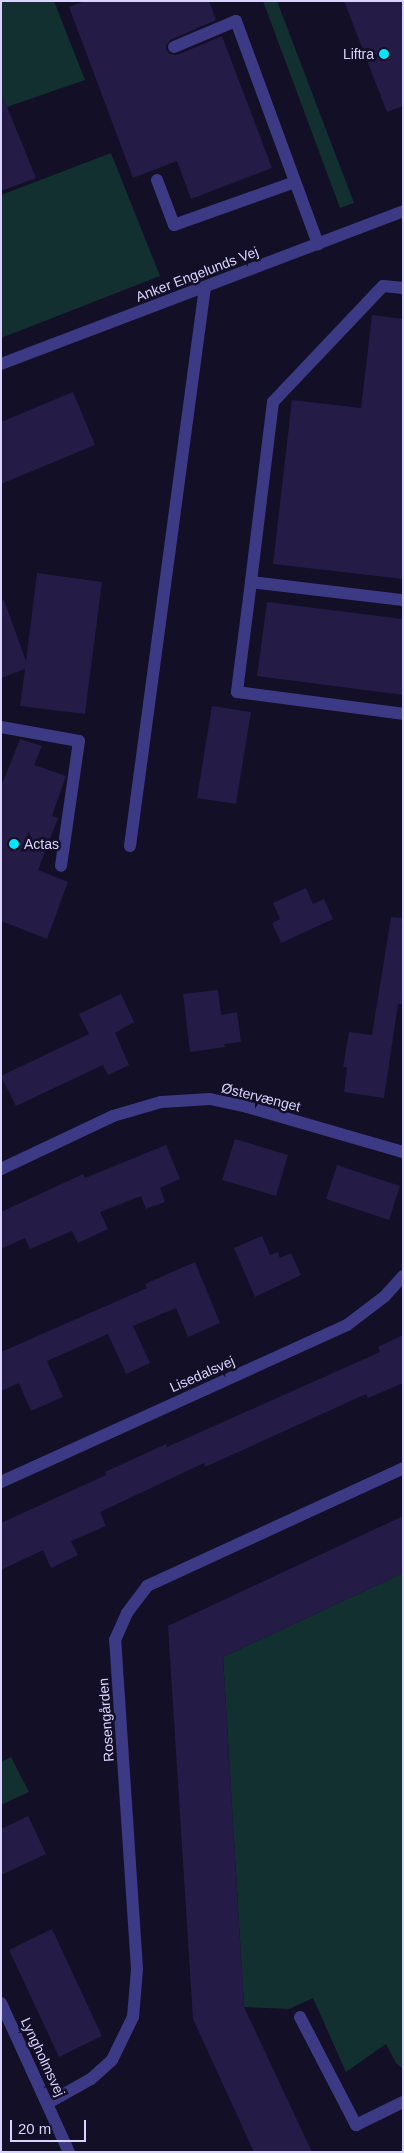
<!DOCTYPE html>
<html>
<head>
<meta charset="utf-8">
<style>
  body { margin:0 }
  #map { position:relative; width:404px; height:2153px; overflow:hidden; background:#130f26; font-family:Arial,sans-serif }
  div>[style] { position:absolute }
  .green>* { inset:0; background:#12302f }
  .building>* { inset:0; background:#241b47 }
  .service>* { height:12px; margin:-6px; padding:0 6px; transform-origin:6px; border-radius:6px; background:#3d3a85 }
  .minor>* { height:12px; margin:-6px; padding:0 6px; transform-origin:6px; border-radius:6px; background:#3d3a85 }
  .dots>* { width:14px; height:14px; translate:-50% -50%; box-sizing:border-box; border:2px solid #130f26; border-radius:50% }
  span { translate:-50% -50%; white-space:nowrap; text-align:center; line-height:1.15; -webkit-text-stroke:5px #130f26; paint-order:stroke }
  .poi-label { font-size:14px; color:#d9d4ff }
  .right { translate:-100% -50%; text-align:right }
  .left { translate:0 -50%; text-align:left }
  .street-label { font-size:14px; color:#d9d4ff }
  .frame { position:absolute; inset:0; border:2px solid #d9d4ff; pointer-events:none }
  .scale { position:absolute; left:10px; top:2120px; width:76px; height:22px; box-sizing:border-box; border:2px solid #d9d4ff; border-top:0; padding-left:6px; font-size:15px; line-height:18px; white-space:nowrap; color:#d9d4ff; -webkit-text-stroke:4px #130f26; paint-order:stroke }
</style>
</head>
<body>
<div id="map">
  <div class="green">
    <div style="clip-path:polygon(1px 1px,54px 1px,85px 80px,1px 109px)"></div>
    <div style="clip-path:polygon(263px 1px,277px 1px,354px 203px,340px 208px)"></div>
    <div style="clip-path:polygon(111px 153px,160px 276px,1px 338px,1px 195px)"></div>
    <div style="clip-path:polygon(403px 1573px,403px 2069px,396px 2063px,386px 2044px,346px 2072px,313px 1998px,289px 2009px,244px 2007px,223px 1657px)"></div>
    <div style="clip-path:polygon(11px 1757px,29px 1792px,1px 1805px,1px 1762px)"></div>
  </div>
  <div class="building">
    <div style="clip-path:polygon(85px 1px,209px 1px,216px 20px,170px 40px,166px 46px,166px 50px,170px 54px,177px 55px,222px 36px,272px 168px,191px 199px,177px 161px,133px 178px,69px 7px)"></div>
    <div style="clip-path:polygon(344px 1px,403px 1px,403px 106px,387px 112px)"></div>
    <div style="clip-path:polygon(1px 92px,36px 178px,1px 191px)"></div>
    <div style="clip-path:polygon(372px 315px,403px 319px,403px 579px,273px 564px,292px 400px,361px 408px)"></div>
    <div style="clip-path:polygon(73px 392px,95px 445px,1px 484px,1px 422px)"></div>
    <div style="clip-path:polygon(37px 573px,102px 582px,85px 714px,20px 706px,25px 669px,1px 678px,1px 601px,4px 600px,26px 661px)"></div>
    <div style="clip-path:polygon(267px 602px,403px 619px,403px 695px,257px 676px)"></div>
    <div style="clip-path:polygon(212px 706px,251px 712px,236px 804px,197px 798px)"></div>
    <div style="clip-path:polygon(20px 739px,42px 746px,34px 765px,66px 776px,52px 816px,58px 818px,38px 870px,68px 882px,47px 939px,1px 921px,1px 787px)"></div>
    <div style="clip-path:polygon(306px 888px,313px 904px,324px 899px,333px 919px,281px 943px,272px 923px,280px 919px,273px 903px)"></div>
    <div style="clip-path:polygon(391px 917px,403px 918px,403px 1004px,398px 1004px,384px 1098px,344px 1092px,347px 1067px,343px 1067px,349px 1032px,372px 1035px)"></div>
    <div style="clip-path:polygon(218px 990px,221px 1015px,237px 1012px,241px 1042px,224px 1044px,225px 1047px,190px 1052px,183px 994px)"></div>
    <div style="clip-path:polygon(121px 994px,134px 1022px,115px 1033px,129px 1065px,108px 1075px,103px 1065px,16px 1106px,1px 1076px,89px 1034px,79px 1014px)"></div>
    <div style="clip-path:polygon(235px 1139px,288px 1155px,276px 1196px,222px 1180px)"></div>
    <div style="clip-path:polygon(166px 1145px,180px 1179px,160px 1188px,165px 1202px,146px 1209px,141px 1196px,100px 1212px,108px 1229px,78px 1243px,72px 1231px,30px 1249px,25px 1238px,1px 1249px,1px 1212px,83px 1174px,85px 1178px)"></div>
    <div style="clip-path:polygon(337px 1165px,400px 1186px,389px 1220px,326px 1199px)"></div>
    <div style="clip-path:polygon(262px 1236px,270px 1255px,278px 1252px,280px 1258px,291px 1253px,301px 1275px,255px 1297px,234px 1248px)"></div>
    <div style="clip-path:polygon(195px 1262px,220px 1323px,188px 1337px,176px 1308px,133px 1326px,150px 1363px,126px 1374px,108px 1334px,47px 1361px,63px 1397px,31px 1411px,19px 1383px,1px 1391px,1px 1352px,147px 1288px,145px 1284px)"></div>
    <div style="clip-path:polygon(403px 1335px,403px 1383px,368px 1398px,366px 1394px,205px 1467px,204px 1463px,100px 1512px,106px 1526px,71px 1541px,78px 1555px,51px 1568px,43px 1550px,1px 1570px,1px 1523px,106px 1475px,105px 1472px,166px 1444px,167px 1447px,380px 1352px,378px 1347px)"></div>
    <div style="clip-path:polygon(403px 1516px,403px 1573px,223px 1657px,244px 2007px,312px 2152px,254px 2152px,193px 2019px,168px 1626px)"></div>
    <div style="clip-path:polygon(28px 1816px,46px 1854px,1px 1875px,1px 1829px)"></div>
    <div style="clip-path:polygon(52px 1929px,102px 2036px,59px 2057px,9px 1950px)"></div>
  </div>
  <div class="service">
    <div style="left:174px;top:47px;width:67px;rotate:-22.8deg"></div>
    <div style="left:236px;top:21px;width:238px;rotate:69.8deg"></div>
    <div style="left:157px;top:180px;width:48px;rotate:69.3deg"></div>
    <div style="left:174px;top:225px;width:128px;rotate:-19.6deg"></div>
    <div style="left:403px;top:288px;width:20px;rotate:-174deg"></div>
    <div style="left:383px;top:286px;width:160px;rotate:133.5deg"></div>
    <div style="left:273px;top:402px;width:181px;rotate:97deg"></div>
    <div style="left:251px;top:582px;width:153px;rotate:6.8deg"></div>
    <div style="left:251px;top:582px;width:111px;rotate:97.3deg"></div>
    <div style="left:237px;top:692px;width:167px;rotate:7.5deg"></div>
    <div style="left:1px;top:727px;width:79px;rotate:10.2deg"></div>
    <div style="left:79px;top:741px;width:126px;rotate:98.2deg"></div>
    <div style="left:130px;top:846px;width:564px;rotate:-82.36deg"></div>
  </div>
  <div class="minor">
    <div style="left:1px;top:364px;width:430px;rotate:-20.8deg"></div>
    <div style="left:1px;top:1169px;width:124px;rotate:-25.3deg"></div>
    <div style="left:113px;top:1116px;width:50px;rotate:-16.3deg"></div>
    <div style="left:161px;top:1102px;width:49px;rotate:-3.5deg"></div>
    <div style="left:210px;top:1099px;width:38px;rotate:12deg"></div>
    <div style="left:247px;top:1107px;width:162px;rotate:16.1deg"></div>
    <div style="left:1px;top:1482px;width:380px;rotate:-24.4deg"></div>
    <div style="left:347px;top:1325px;width:48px;rotate:-37.3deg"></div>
    <div style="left:385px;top:1296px;width:27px;rotate:-48deg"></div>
    <div style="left:1px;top:2003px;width:164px;rotate:65.5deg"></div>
    <div style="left:300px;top:2017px;width:122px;rotate:62.6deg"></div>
    <div style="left:356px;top:2125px;width:52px;rotate:-26.1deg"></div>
    <div style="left:48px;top:2103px;width:49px;rotate:-29.2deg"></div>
    <div style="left:91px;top:2079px;width:28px;rotate:-42deg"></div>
    <div style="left:112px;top:2060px;width:48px;rotate:-64deg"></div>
    <div style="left:133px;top:2017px;width:48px;rotate:-85.2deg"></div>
    <div style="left:137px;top:1969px;width:330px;rotate:-93.8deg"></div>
    <div style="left:115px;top:1640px;width:30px;rotate:-66deg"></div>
    <div style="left:127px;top:1613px;width:34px;rotate:-53deg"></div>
    <div style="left:147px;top:1586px;width:282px;rotate:-24.7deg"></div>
  </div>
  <div class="dots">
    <div style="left:384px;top:54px;background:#00e5ff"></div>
    <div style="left:14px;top:844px;background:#00e5ff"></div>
  </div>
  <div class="poi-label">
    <span class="right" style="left:374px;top:54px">Liftra</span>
    <span class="left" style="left:24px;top:844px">Actas</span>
  </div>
  <div class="street-label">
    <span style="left:197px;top:274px;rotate:-21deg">Anker Engelunds Vej</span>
    <span style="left:261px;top:1097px;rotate:14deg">Østervænget</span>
    <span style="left:202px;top:1374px;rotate:-24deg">Lisedalsvej</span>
    <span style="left:106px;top:1720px;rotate:-94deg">Rosengården</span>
    <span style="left:43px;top:2057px;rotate:65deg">Lyngholmsvej</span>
  </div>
  <div class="frame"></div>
  <div class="scale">20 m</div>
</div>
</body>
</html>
